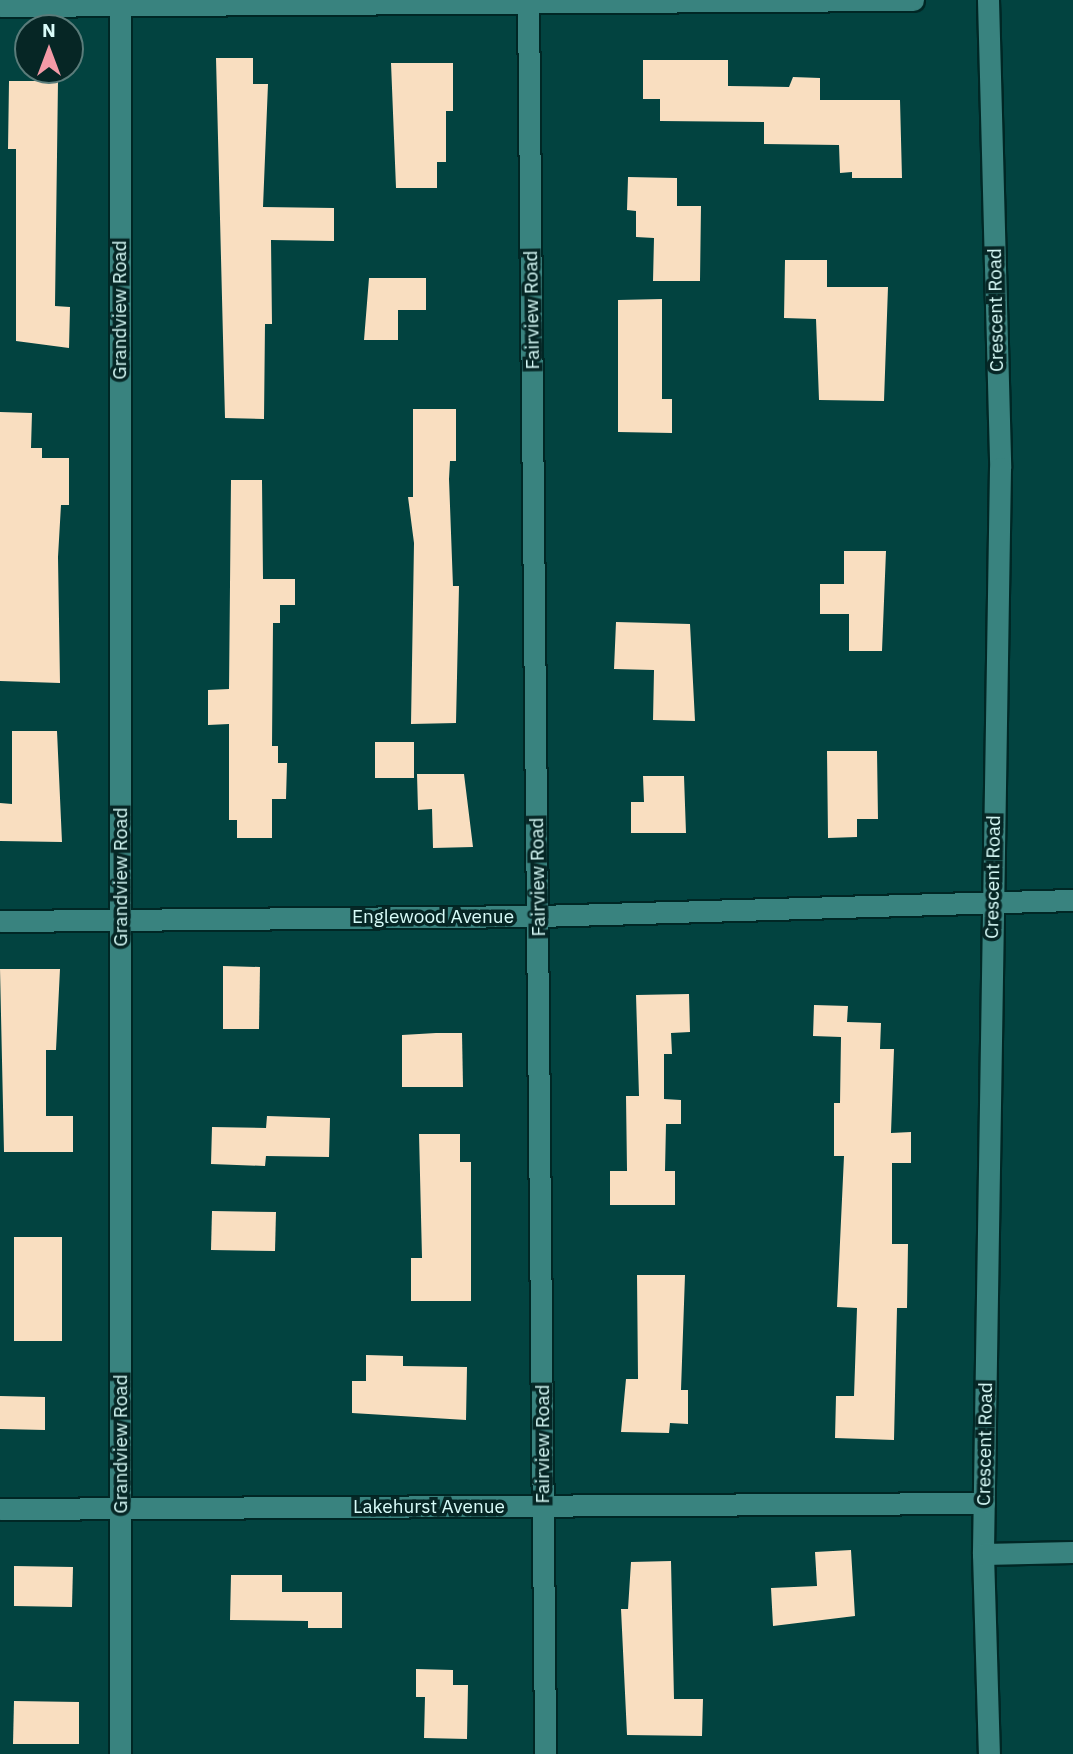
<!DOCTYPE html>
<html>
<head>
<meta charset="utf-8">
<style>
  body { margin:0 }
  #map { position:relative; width:1073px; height:1754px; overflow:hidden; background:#024340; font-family:"IBM Plex Sans",sans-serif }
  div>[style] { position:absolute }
  .building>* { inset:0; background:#f9dec0 }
  .roads { filter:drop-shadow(2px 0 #002725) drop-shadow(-2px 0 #002725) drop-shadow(0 2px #002725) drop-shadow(0 -2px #002725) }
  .minor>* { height:21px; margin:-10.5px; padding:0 10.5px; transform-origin:10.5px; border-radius:10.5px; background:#39837f }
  span { translate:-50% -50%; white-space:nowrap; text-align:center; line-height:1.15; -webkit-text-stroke:7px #062625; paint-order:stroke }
  .street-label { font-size:19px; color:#d9fcf9 }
  .north { position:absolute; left:14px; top:14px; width:70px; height:70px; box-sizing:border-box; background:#062625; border:2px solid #5a7c7a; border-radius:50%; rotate:0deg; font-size:19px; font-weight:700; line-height:28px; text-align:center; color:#d9fcf9 }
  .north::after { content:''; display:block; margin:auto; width:24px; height:32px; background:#f39aa7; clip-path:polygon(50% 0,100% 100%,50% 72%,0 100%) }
</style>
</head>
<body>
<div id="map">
  <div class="building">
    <div style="clip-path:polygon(216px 58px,253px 58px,253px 84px,268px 84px,263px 207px,334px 208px,334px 241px,271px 240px,272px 324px,265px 324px,264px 419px,225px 418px)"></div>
    <div style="clip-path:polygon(643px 60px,728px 60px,728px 86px,789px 87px,793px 77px,820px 78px,820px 100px,900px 100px,902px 178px,852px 178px,852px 172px,840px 173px,839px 145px,764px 144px,764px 122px,660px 121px,660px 99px,643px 99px)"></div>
    <div style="clip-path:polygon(391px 63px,453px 63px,453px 111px,446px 111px,446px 162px,437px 162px,437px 188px,396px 188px)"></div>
    <div style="clip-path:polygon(9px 81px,58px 81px,55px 306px,70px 307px,69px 348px,16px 341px,16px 149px,8px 149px)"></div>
    <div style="clip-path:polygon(628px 177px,677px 178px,677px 206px,701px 206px,700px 281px,653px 281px,654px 238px,636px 237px,636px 211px,627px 210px)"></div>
    <div style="clip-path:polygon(785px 260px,827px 260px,827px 287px,888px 287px,884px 401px,819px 400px,816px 319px,784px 318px)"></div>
    <div style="clip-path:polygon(369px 278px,426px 278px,426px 310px,398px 310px,398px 340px,364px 340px)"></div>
    <div style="clip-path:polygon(662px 299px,662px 399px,672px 399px,672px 433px,618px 432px,618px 300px)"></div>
    <div style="clip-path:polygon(413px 409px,456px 409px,456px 461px,450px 461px,449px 479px,453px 586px,459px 586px,456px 723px,411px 724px,414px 543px,408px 497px,413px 497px)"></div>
    <div style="clip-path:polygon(0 412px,32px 413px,31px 448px,42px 448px,42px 458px,69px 458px,69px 505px,61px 505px,58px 557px,60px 683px,0 681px)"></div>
    <div style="clip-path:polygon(231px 480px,262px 480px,263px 579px,295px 579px,295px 605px,280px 605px,280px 623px,273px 623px,272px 746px,278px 746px,278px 763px,287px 763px,286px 799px,272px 799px,272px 838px,237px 838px,237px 820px,229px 820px,229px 724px,208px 725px,208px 690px,229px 689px)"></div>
    <div style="clip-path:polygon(844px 551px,886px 551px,882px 651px,849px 651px,849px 614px,820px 614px,820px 584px,844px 584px)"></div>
    <div style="clip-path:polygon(616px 622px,690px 624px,695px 721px,653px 720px,654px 670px,614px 669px)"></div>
    <div style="clip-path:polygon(12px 731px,57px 731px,62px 842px,0 841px,0 803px,12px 804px)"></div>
    <div style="clip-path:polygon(375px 742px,414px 742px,414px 778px,375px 778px)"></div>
    <div style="clip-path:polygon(827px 751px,877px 751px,878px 819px,857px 819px,857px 837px,828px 838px)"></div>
    <div style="clip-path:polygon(417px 774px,464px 774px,473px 847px,433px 848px,432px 809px,418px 810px)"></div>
    <div style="clip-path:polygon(643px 776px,684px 776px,686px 833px,631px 833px,631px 802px,644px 802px)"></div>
    <div style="clip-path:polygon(223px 966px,260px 967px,259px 1029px,223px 1029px)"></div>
    <div style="clip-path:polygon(0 969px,60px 969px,56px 1050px,46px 1050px,46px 1116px,73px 1116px,73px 1152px,4px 1152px)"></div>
    <div style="clip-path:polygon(689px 994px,690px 1032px,671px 1033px,672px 1054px,664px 1054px,664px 1099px,681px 1100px,681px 1124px,666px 1124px,665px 1171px,675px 1171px,675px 1205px,610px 1205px,610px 1171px,627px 1171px,626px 1096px,639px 1096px,636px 995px)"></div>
    <div style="clip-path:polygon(814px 1005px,848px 1006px,847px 1022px,881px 1023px,880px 1049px,894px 1049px,891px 1133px,911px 1132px,911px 1163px,892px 1163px,892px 1244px,908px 1244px,907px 1308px,897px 1308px,894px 1440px,835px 1438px,836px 1396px,854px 1396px,857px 1308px,837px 1307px,844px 1156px,834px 1156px,834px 1103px,840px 1103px,841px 1037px,813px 1036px)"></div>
    <div style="clip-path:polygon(436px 1033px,462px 1033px,463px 1087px,402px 1087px,402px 1035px)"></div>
    <div style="clip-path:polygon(267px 1116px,330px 1118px,329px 1157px,266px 1156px,265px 1166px,211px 1164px,212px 1127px,266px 1128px)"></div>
    <div style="clip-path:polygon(419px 1134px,460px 1134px,460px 1162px,471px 1162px,471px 1301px,411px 1301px,411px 1258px,422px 1258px)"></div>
    <div style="clip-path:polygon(212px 1211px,276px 1212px,275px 1251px,211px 1250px)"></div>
    <div style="clip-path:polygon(14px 1237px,62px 1237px,62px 1341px,14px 1341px)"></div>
    <div style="clip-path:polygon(637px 1275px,685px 1275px,681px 1390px,688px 1390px,688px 1424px,670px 1423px,669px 1433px,621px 1432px,626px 1379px,638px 1379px)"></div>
    <div style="clip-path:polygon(366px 1355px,403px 1356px,403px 1366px,467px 1367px,466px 1420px,352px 1413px,352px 1381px,366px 1381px)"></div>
    <div style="clip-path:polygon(0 1396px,45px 1397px,45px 1430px,0 1429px)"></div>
    <div style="clip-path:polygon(851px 1550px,855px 1616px,773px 1626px,771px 1588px,817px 1586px,815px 1552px)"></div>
    <div style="clip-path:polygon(671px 1561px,674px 1699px,703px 1699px,702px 1736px,627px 1735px,621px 1609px,628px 1609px,631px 1562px)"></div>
    <div style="clip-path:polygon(14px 1566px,73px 1567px,72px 1607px,14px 1606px)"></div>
    <div style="clip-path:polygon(231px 1575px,282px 1575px,282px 1592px,342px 1592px,342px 1628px,308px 1628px,308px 1621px,230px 1620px)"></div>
    <div style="clip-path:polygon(416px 1669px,453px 1670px,453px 1685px,468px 1685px,467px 1739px,424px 1738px,425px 1697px,416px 1697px)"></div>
    <div style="clip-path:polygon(14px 1701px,79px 1702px,79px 1744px,13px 1744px)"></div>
  </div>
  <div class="roads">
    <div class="minor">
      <div style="left:120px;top:0;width:1754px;rotate:90deg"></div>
      <div style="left:528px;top:0;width:1754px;rotate:89.44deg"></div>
      <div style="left:988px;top:0;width:468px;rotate:88.5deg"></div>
      <div style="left:1000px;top:468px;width:1086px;rotate:90.9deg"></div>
      <div style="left:983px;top:1554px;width:200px;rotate:88.3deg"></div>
      <div style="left:0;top:6px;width:913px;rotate:-0.38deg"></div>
      <div style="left:0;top:921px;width:539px;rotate:-0.53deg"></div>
      <div style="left:539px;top:916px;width:534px;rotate:-1.72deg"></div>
      <div style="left:0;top:1509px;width:984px;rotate:-0.35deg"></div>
      <div style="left:983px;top:1554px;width:90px;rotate:-1.3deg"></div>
    </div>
  </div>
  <div class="street-label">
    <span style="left:120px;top:310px;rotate:-90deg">Grandview Road</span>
    <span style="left:532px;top:310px;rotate:-91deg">Fairview Road</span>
    <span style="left:996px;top:310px;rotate:-91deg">Crescent Road</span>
    <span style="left:121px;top:877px;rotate:-90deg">Grandview Road</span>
    <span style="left:538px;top:877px;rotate:-91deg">Fairview Road</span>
    <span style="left:993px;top:877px;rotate:-89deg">Crescent Road</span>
    <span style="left:433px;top:917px">Englewood Avenue</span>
    <span style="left:121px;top:1444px;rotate:-90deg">Grandview Road</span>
    <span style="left:543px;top:1444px;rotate:-90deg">Fairview Road</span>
    <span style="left:985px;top:1444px;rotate:-89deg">Crescent Road</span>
    <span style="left:429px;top:1507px">Lakehurst Avenue</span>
  </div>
  <div class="north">N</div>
</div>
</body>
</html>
